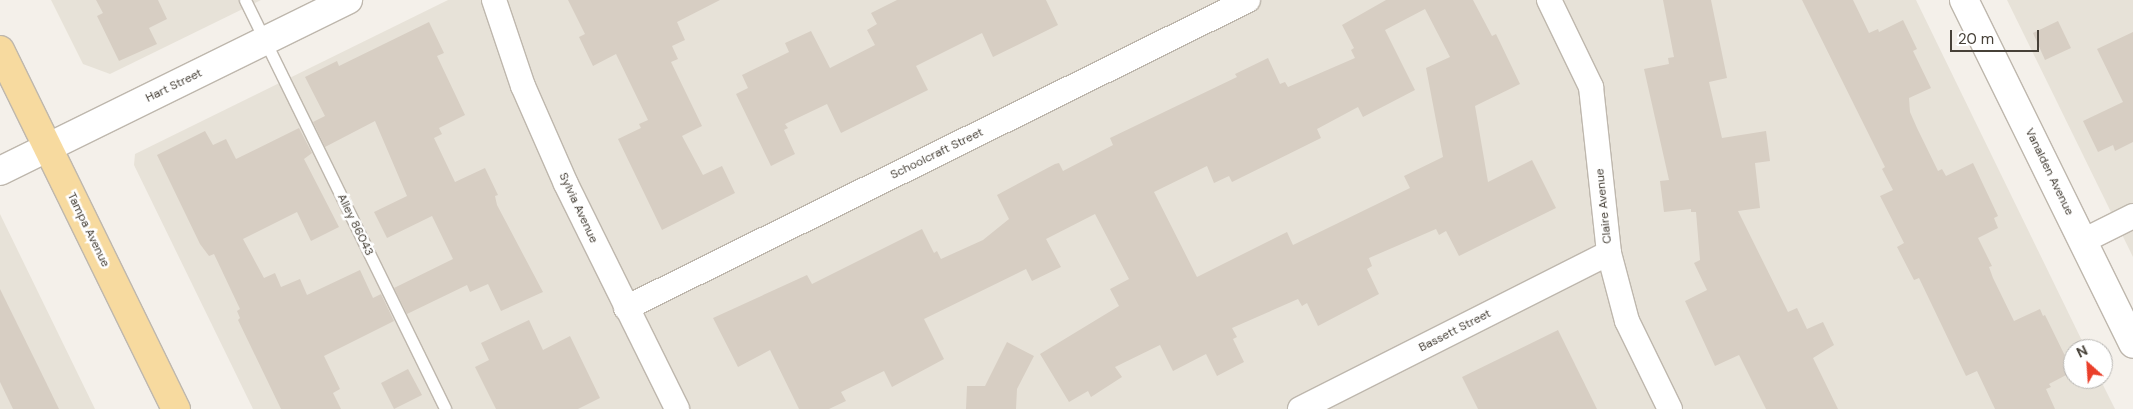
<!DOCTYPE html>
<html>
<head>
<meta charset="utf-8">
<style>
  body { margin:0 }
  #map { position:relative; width:2133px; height:409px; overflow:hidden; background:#f4f0ea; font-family:"DM Sans",sans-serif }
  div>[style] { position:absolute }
  .residential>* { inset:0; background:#e7e2d8 }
  .building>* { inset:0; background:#d7cec3 }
  .roads { filter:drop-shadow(1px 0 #beb7ad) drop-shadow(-1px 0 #beb7ad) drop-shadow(0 1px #beb7ad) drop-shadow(0 -1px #beb7ad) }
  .service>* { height:11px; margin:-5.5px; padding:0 5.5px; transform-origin:5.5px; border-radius:5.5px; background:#fff }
  .minor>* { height:24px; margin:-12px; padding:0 12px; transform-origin:12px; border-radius:12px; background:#fff }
  .tertiary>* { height:28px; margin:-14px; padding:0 14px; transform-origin:14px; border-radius:14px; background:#fff }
  .primary>* { height:28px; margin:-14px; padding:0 14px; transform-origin:14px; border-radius:14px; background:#f7da9f }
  span { translate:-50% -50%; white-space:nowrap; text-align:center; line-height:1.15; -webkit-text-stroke:5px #fff; paint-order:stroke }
  .street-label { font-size:12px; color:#474138 }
  .north { position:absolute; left:2063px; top:339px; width:50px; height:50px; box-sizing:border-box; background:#fff; border:1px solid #b5b3af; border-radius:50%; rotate:334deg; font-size:14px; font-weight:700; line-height:20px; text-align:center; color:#474138 }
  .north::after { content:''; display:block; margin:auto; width:18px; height:22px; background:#ea3f2a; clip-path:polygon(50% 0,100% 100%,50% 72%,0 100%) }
  .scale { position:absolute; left:1950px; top:30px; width:89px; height:22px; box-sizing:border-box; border:2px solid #474138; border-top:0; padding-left:6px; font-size:15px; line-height:18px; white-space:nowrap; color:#474138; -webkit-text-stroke:4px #fff; paint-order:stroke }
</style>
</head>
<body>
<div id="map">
  <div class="residential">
    <div style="clip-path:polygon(51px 0,261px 0,110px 74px,83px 64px)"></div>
    <div style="clip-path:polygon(448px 0,1916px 0,2086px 349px,2073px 349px,2073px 379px,2100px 379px,2115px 409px,253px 409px,134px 165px,135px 154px)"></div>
    <div style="clip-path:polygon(2007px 0,2133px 0,2133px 257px)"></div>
    <div style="clip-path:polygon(0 214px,95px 409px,0 409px)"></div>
  </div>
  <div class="building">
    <div style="clip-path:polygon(96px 0,158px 0,167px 19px,149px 28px,157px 44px,119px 61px,97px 16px,103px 13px)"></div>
    <div style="clip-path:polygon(568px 0,720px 0,677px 22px,685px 40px,672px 46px,678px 59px,671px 62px,702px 126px,682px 136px,703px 175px,722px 166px,735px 193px,662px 230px,618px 139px,641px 128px,639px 124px,648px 120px,616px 54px,593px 66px,579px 37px,585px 34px)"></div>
    <div style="clip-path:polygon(897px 0,1046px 0,1058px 25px,993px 57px,982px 33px,916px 66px,928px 90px,841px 133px,827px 104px,785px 124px,788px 128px,784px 130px,795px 154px,771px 166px,736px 94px,748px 88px,742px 75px,789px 52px,785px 43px,811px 31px,830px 68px,875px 45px,867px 30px,877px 24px,871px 13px)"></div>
    <div style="clip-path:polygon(evenodd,1386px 0,1473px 0,1492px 36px,1496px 34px,1520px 84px,1475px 106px,1488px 182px,1532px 160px,1556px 208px,1459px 256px,1446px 231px,1439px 235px,1436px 229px,1369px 258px,1372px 266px,1367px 269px,1379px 294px,1318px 326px,1307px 303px,1302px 306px,1298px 299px,1232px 328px,1237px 337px,1233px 339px,1244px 362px,1217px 376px,1206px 354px,1173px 371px,1160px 345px,1115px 367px,1122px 377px,1091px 397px,1088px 391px,1069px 402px,1040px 354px,1119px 306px,1110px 289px,1129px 279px,1095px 214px,1046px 239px,1061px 267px,1032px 281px,1026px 269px,924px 319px,944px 359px,892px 387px,884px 371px,841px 392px,846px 401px,829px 409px,799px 409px,770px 350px,738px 367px,713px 318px,807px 275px,812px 284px,922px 229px,934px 253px,937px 251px,941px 259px,983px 240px,1009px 219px,997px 195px,1055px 164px,1059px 163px,1063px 171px,1113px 145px,1110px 138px,1237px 77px,1235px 74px,1268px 58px,1280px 84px,1285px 82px,1288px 87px,1355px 58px,1351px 50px,1354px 48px,1342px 25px,1386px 0,1425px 9px,1450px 57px,1426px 68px,1443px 157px,1404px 176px,1410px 188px,1293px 245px,1287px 232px,1197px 277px,1154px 192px,1207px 166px,1214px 183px,1229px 176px,1232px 182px,1321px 138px,1317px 129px,1358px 107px,1363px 117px,1415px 90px,1385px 30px,1425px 9px)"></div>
    <div style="clip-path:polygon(1663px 0,1711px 0,1727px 78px,1709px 82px,1722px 138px,1766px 131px,1770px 161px,1755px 163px,1760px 208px,1738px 211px,1788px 312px,1797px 308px,1807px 329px,1823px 322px,1834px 345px,1813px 358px,1838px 409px,1766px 409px,1739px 355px,1715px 366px,1685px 301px,1707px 290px,1694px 263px,1700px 260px,1696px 212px,1691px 212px,1691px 209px,1664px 212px,1660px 181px,1669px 180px,1644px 69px,1669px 64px,1668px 58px,1674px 57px)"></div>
    <div style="clip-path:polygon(1802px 0,1853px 0,1869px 33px,1878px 29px,1879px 32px,1903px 20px,1917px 49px,1913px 51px,1931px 88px,1909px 98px,1910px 112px,1917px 128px,1938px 171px,1942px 169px,1946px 176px,1973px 163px,1998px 216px,1994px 218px,1998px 228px,1978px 238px,1992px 266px,1989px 267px,1993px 278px,2014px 321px,2040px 309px,2043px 316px,2045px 315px,2067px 360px,2065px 361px,2070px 373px,2049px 384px,2051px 387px,2046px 389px,2055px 409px,1995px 409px,1977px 371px,1966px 376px,1919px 278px,1914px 280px,1897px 247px,1904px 243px,1880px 196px,1893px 190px,1882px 169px,1885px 167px)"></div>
    <div style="clip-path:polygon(2058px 21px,2071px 48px,2045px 60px,2033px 33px)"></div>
    <div style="clip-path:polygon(429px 22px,444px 53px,437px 56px,465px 115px,439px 128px,442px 134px,434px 138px,455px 182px,485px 168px,498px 195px,495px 196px,497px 205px,543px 292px,501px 311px,488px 284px,470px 292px,467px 285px,407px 314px,394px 288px,453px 259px,432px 216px,387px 238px,374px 212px,407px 196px,375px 121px,325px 147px,313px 122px,325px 116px,305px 77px,337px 61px,339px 66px)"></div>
    <div style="clip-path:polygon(2133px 32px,2133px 142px,2115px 151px,2113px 145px,2098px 152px,2083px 121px,2123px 102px,2097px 49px)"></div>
    <div style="clip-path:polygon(299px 128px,312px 153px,304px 159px,339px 227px,311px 241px,297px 212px,243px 239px,264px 278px,275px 273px,281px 287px,300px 279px,307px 295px,360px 270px,373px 298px,381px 294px,394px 321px,324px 356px,340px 389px,333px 393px,341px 409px,281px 409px,238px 320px,240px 318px,237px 311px,240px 309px,214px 254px,209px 256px,200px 244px,157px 155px,205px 131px,213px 145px,226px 139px,236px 159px)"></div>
    <div style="clip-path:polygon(0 289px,38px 366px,59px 409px,13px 409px,0 382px)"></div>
    <div style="clip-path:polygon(529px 320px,543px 350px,570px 336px,600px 398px,578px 409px,496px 409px,475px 367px,489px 360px,481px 343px)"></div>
    <div style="clip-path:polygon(1558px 330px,1597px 409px,1478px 409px,1462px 377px)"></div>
    <div style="clip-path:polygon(1007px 342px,1034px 356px,1017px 389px,1016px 409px,966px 409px,967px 386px,985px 386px)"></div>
    <div style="clip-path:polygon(408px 369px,422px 395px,394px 409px,381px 383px)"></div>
  </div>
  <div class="roads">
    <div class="service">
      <div style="left:245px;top:0;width:455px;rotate:63.9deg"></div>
    </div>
    <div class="minor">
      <div style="left:494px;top:0;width:91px;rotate:71.4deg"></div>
      <div style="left:523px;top:86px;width:107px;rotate:66.3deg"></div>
      <div style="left:566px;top:184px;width:251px;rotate:63.7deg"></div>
      <div style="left:1549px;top:0;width:97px;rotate:64.2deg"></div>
      <div style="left:1591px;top:87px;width:167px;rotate:83.8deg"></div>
      <div style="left:1609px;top:253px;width:70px;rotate:75.2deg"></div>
      <div style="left:1627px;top:321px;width:98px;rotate:64deg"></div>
      <div style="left:2083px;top:241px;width:56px;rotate:-26.6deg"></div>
      <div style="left:626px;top:308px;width:694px;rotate:-26.34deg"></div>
      <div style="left:1300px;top:409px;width:346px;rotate:-26.8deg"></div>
    </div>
    <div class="tertiary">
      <div style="left:1964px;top:0;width:383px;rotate:63.8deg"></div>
      <div style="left:0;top:171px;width:388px;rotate:-26.2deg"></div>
    </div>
    <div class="primary">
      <div style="left:0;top:50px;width:400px;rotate:63.9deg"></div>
    </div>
  </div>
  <div class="street-label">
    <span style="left:174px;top:86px;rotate:-26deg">Hart Street</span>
    <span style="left:937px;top:154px;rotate:-26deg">Schoolcraft Street</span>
    <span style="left:2049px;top:172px;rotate:64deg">Vanalden Avenue</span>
    <span style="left:1604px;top:206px;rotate:-96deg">Claire Avenue</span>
    <span style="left:578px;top:208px;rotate:65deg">Sylvia Avenue</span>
    <span style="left:355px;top:225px;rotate:64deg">Alley 86043</span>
    <span style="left:88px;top:230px;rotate:64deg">Tampa Avenue</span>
    <span style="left:1455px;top:331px;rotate:-27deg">Bassett Street</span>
  </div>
  <div class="north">N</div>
  <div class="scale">20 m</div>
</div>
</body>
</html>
